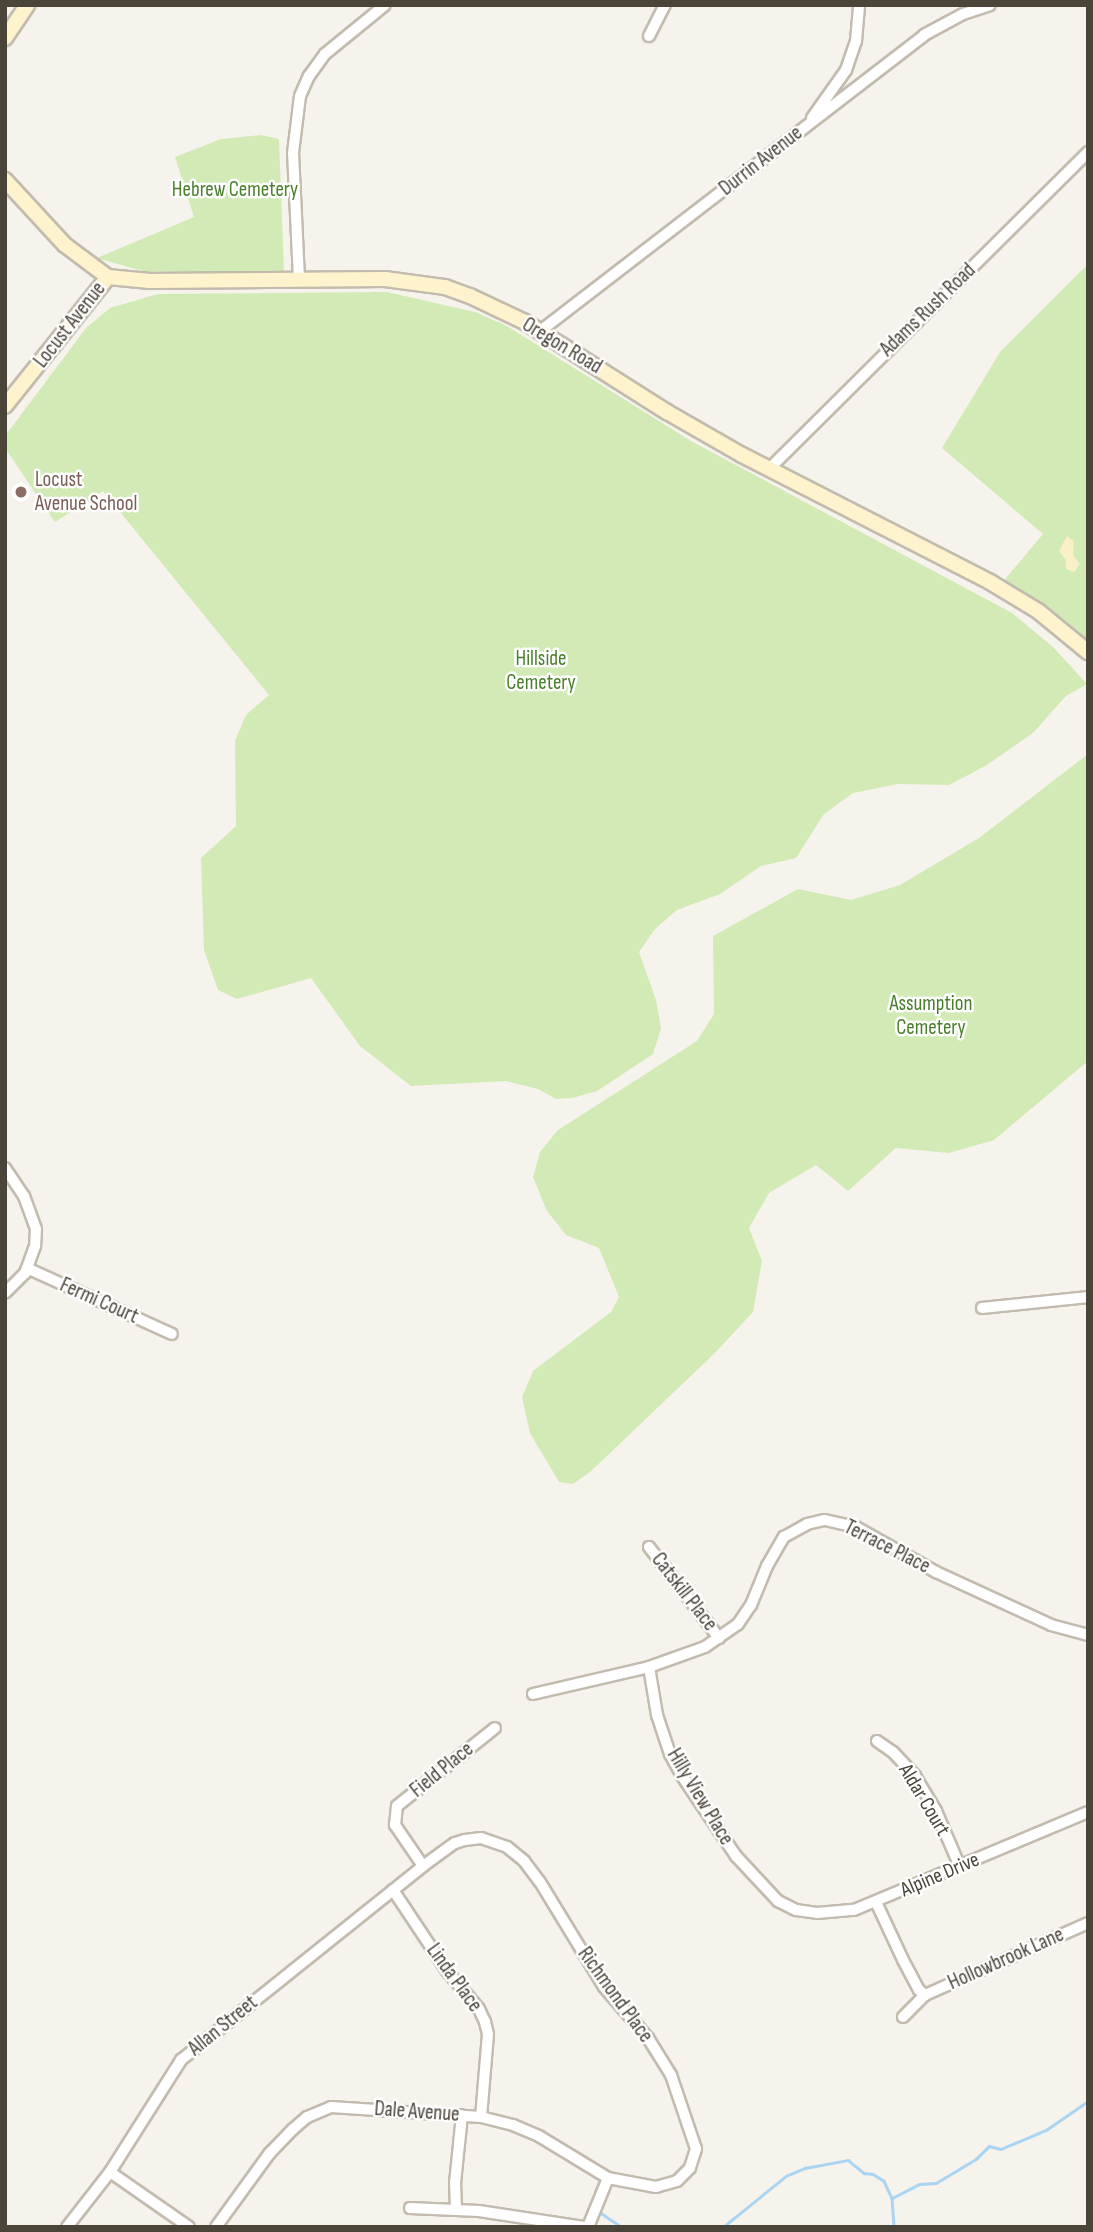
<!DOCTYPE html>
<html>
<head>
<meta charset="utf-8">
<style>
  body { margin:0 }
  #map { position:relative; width:1093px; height:2232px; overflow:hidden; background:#f6f3ec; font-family:"Sofia Sans Condensed",sans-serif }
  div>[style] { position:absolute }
  .green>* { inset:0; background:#d2eab5 }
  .sand>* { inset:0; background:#f9efc9 }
  .stream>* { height:2.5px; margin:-1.25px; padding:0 1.25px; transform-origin:1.25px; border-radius:1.25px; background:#a9d4f2 }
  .roads { filter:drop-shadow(2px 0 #c2bbae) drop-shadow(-2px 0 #c2bbae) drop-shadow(0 2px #c2bbae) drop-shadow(0 -2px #c2bbae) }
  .street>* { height:10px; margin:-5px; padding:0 5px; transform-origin:5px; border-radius:5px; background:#fff }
  .secondary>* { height:14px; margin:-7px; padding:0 7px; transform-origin:7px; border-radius:7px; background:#fff3cd }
  .dots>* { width:19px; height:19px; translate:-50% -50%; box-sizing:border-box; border:4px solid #fff; border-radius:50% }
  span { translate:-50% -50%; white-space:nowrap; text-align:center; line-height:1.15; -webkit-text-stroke:5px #fff; paint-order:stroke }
  .street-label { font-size:21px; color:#4b4439 }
  .park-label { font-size:21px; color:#4a7f2a }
  .education-label { font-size:21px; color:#785e54 }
  .left { translate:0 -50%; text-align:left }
  .frame { position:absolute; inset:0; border:7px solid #4b4439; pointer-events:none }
</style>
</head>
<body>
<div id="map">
  <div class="green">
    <div style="clip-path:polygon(261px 135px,279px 139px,284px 271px,153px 274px,97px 258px,194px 217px,175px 157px,221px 139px)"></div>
    <div style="clip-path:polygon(1088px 264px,1088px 652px,1001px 584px,1043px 534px,942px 448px,1000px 352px)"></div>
    <div style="clip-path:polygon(387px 292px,475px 312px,505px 325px,691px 441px,1012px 613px,1053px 647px,1087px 684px,1066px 696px,1034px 732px,987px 765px,949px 785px,898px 784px,853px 793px,824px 814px,796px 858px,761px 866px,720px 894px,677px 910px,655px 929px,639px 952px,656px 1000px,661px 1028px,653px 1054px,597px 1091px,572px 1098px,556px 1099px,538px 1089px,506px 1081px,411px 1086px,360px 1046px,311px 978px,237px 999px,218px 990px,204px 950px,201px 858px,236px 826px,235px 741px,246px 715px,269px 695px,103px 491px,55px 522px,5px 448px,5px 436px,86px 328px,110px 308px,158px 294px)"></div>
    <div style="clip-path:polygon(1088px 754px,1088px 1061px,994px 1140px,949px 1153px,896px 1148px,848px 1191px,816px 1165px,769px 1193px,749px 1228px,762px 1261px,753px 1312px,715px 1353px,590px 1472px,573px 1484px,559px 1482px,530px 1433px,522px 1397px,533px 1371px,611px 1312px,619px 1297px,599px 1248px,566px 1235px,547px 1211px,533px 1177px,540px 1152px,558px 1130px,697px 1041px,714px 1014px,713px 936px,798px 889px,851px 900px,900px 885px,979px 838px)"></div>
  </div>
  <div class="sand">
    <div style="clip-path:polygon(1067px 536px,1074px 541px,1073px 555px,1080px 564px,1074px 572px,1066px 569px,1066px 560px,1059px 551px)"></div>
  </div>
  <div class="stream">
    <div style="left:1087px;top:435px;width:1px"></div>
    <div style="left:892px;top:2198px;width:30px;rotate:-27deg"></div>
    <div style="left:919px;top:2184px;width:17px;rotate:-3deg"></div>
    <div style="left:936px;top:2183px;width:47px;rotate:-31deg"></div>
    <div style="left:976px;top:2159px;width:18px;rotate:-45deg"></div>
    <div style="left:989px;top:2146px;width:12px;rotate:14deg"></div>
    <div style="left:1001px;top:2149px;width:49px;rotate:-22.9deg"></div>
    <div style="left:1046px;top:2130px;width:51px;rotate:-34.6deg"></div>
    <div style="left:601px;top:2213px;width:25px;rotate:34deg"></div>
    <div style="left:723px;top:2227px;width:81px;rotate:-39deg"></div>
    <div style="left:786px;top:2176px;width:21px;rotate:-23deg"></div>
    <div style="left:805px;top:2168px;width:44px;rotate:-10.5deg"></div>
    <div style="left:848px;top:2160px;width:21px;rotate:39deg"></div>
    <div style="left:864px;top:2173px;width:9px;rotate:6deg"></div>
    <div style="left:873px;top:2174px;width:13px;rotate:32deg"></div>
    <div style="left:884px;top:2181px;width:19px;rotate:65deg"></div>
    <div style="left:892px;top:2198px;width:29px;rotate:86deg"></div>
  </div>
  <div class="roads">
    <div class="street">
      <div style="left:649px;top:36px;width:35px;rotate:-63deg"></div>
      <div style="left:812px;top:118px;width:59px;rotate:-54.7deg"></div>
      <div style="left:846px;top:70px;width:31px;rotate:-71deg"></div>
      <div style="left:856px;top:41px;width:36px;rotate:-85deg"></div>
      <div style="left:299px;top:279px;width:126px;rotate:-92.7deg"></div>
      <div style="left:293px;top:153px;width:57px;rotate:-83deg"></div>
      <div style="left:300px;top:96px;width:22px;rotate:-66deg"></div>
      <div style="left:309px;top:76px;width:27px;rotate:-54deg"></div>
      <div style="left:325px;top:54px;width:77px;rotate:-39.2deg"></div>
      <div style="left:539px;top:332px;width:486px;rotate:-37.6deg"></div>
      <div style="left:924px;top:35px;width:44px;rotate:-28.3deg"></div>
      <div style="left:963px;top:14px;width:28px;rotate:-18deg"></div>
      <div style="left:769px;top:469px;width:450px;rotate:-44.8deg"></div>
      <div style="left:5px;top:1168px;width:34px;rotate:56deg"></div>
      <div style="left:24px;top:1196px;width:35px;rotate:70deg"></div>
      <div style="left:36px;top:1229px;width:17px;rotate:93deg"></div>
      <div style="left:35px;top:1246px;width:29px;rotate:110deg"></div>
      <div style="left:25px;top:1273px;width:28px;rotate:135deg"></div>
      <div style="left:27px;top:1268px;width:159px;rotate:24.5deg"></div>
      <div style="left:982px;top:1308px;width:107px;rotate:-5.9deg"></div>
      <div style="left:649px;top:1547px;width:115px;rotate:52.4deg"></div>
      <div style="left:649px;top:1667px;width:49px;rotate:80.5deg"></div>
      <div style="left:657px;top:1715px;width:41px;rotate:71.6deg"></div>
      <div style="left:670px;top:1754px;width:25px;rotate:61deg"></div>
      <div style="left:682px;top:1776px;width:97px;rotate:56deg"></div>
      <div style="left:736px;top:1856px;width:62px;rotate:47deg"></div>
      <div style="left:778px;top:1901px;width:20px;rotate:27deg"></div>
      <div style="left:796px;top:1910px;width:21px;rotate:8deg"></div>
      <div style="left:817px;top:1913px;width:37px;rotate:-5deg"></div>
      <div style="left:854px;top:1910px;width:254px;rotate:-22.7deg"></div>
      <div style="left:533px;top:1694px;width:119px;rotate:-13.1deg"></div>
      <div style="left:649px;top:1667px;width:59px;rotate:-19.7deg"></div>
      <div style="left:705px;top:1647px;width:40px;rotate:-34.9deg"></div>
      <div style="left:738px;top:1624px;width:23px;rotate:-56deg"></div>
      <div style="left:751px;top:1605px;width:42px;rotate:-67.7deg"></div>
      <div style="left:767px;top:1566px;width:34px;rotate:-60deg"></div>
      <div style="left:784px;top:1537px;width:26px;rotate:-29deg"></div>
      <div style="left:807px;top:1524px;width:18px;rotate:-13deg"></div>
      <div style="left:825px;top:1520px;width:32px;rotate:13deg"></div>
      <div style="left:856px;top:1527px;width:92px;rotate:29.4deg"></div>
      <div style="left:936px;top:1572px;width:127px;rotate:24.7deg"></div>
      <div style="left:1051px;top:1625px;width:38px;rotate:15deg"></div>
      <div style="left:877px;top:1741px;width:19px;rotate:35deg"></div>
      <div style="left:893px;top:1752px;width:33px;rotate:47deg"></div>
      <div style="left:915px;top:1776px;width:41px;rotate:59deg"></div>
      <div style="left:936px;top:1811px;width:61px;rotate:66.8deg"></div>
      <div style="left:423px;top:1866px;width:50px;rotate:-124.3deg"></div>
      <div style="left:395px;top:1825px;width:19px;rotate:-84deg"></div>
      <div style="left:397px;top:1806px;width:125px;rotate:-38.5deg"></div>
      <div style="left:393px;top:1890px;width:97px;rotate:56.3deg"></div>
      <div style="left:447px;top:1971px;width:50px;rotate:49.9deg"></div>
      <div style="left:479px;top:2009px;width:14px;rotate:65deg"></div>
      <div style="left:485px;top:2022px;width:12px;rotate:76deg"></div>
      <div style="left:488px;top:2034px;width:83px;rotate:94.8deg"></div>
      <div style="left:876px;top:1902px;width:64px;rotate:65deg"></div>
      <div style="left:903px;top:1960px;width:34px;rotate:62deg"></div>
      <div style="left:919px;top:1990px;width:8px;rotate:40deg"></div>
      <div style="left:903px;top:2017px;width:31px;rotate:-45deg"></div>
      <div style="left:925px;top:1995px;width:178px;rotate:-23.8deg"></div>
      <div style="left:110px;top:2172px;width:96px;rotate:34.8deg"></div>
      <div style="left:410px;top:2208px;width:69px;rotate:2.5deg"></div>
      <div style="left:479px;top:2211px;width:106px;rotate:8.7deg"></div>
      <div style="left:456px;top:2210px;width:27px;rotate:-92deg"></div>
      <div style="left:455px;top:2183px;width:68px;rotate:-84.1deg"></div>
      <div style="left:67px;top:2227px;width:70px;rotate:-52deg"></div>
      <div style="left:110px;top:2172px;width:133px;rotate:-57.6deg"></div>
      <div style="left:181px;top:2060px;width:310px;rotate:-38.7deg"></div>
      <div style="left:423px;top:1866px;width:39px;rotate:-36deg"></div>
      <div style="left:455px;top:1843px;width:10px;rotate:-17deg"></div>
      <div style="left:465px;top:1840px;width:16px;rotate:-7deg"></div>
      <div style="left:481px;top:1838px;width:28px;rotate:19deg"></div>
      <div style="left:507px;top:1847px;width:22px;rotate:39deg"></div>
      <div style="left:524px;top:1861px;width:26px;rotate:53deg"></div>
      <div style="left:540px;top:1882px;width:123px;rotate:58.6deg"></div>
      <div style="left:604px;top:1987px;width:67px;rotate:49.2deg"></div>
      <div style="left:648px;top:2038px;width:44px;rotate:58.1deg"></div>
      <div style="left:671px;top:2075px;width:78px;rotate:71.3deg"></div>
      <div style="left:696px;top:2149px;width:20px;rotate:108deg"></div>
      <div style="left:690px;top:2168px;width:18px;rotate:135deg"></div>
      <div style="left:677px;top:2181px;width:22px;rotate:164deg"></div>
      <div style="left:656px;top:2187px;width:49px;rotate:-169.4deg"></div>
      <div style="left:608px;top:2178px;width:81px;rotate:-148.7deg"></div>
      <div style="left:539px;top:2136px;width:28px;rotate:-157deg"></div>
      <div style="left:513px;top:2125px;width:33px;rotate:-166deg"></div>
      <div style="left:481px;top:2117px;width:150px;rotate:-176.2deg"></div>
      <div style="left:331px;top:2107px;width:26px;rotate:157deg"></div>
      <div style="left:307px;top:2117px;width:18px;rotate:139deg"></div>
      <div style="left:293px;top:2129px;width:35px;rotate:134deg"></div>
      <div style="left:269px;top:2154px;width:90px;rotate:126deg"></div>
      <div style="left:588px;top:2227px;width:53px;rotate:-67.8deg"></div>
    </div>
    <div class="secondary">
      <div style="left:5px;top:38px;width:40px;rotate:-56deg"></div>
      <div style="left:5px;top:180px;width:88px;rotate:47.3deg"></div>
      <div style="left:65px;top:245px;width:54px;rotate:36.7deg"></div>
      <div style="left:108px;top:277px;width:42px;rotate:5.4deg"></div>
      <div style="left:150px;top:281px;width:235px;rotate:-0.5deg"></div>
      <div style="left:385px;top:279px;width:61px;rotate:7.6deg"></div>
      <div style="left:445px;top:287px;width:27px;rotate:20deg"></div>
      <div style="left:470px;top:296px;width:61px;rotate:25.3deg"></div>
      <div style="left:525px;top:322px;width:168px;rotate:32.4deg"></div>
      <div style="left:667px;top:412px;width:86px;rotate:29.8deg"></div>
      <div style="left:742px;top:455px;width:279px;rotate:27.1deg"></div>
      <div style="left:990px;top:582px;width:56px;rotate:31.1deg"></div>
      <div style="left:1038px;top:611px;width:65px;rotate:39.4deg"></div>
      <div style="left:5px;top:406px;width:165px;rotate:-51.4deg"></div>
    </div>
  </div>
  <div class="dots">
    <div style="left:21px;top:492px;background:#8d6e63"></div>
  </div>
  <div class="street-label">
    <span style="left:761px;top:161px;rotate:-38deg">Durrin Avenue</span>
    <span style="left:928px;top:310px;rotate:-44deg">Adams Rush Road</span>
    <span style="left:70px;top:325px;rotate:-52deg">Locust Avenue</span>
    <span style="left:562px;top:346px;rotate:31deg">Oregon Road</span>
    <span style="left:99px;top:1301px;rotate:24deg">Fermi Court</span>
    <span style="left:887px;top:1547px;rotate:27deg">Terrace Place</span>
    <span style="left:684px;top:1592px;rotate:52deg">Catskill Place</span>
    <span style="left:442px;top:1770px;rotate:-39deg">Field Place</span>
    <span style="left:700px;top:1797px;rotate:59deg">Hilly View Place</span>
    <span style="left:924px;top:1800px;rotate:59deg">Aldar Court</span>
    <span style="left:940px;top:1875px;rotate:-23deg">Alpine Drive</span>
    <span style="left:1006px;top:1959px;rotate:-24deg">Hollowbrook Lane</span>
    <span style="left:454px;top:1978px;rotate:54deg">Linda Place</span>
    <span style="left:615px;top:1995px;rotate:54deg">Richmond Place</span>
    <span style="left:223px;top:2026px;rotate:-39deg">Allan Street</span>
    <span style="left:417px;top:2112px;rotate:4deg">Dale Avenue</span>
  </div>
  <div class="park-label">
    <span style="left:235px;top:190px">Hebrew Cemetery</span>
    <span style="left:541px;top:671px">Hillside<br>Cemetery</span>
    <span style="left:931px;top:1016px">Assumption<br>Cemetery</span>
  </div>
  <div class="education-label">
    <span class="left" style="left:35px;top:492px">Locust<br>Avenue School</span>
  </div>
  <div class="frame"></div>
</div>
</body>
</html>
